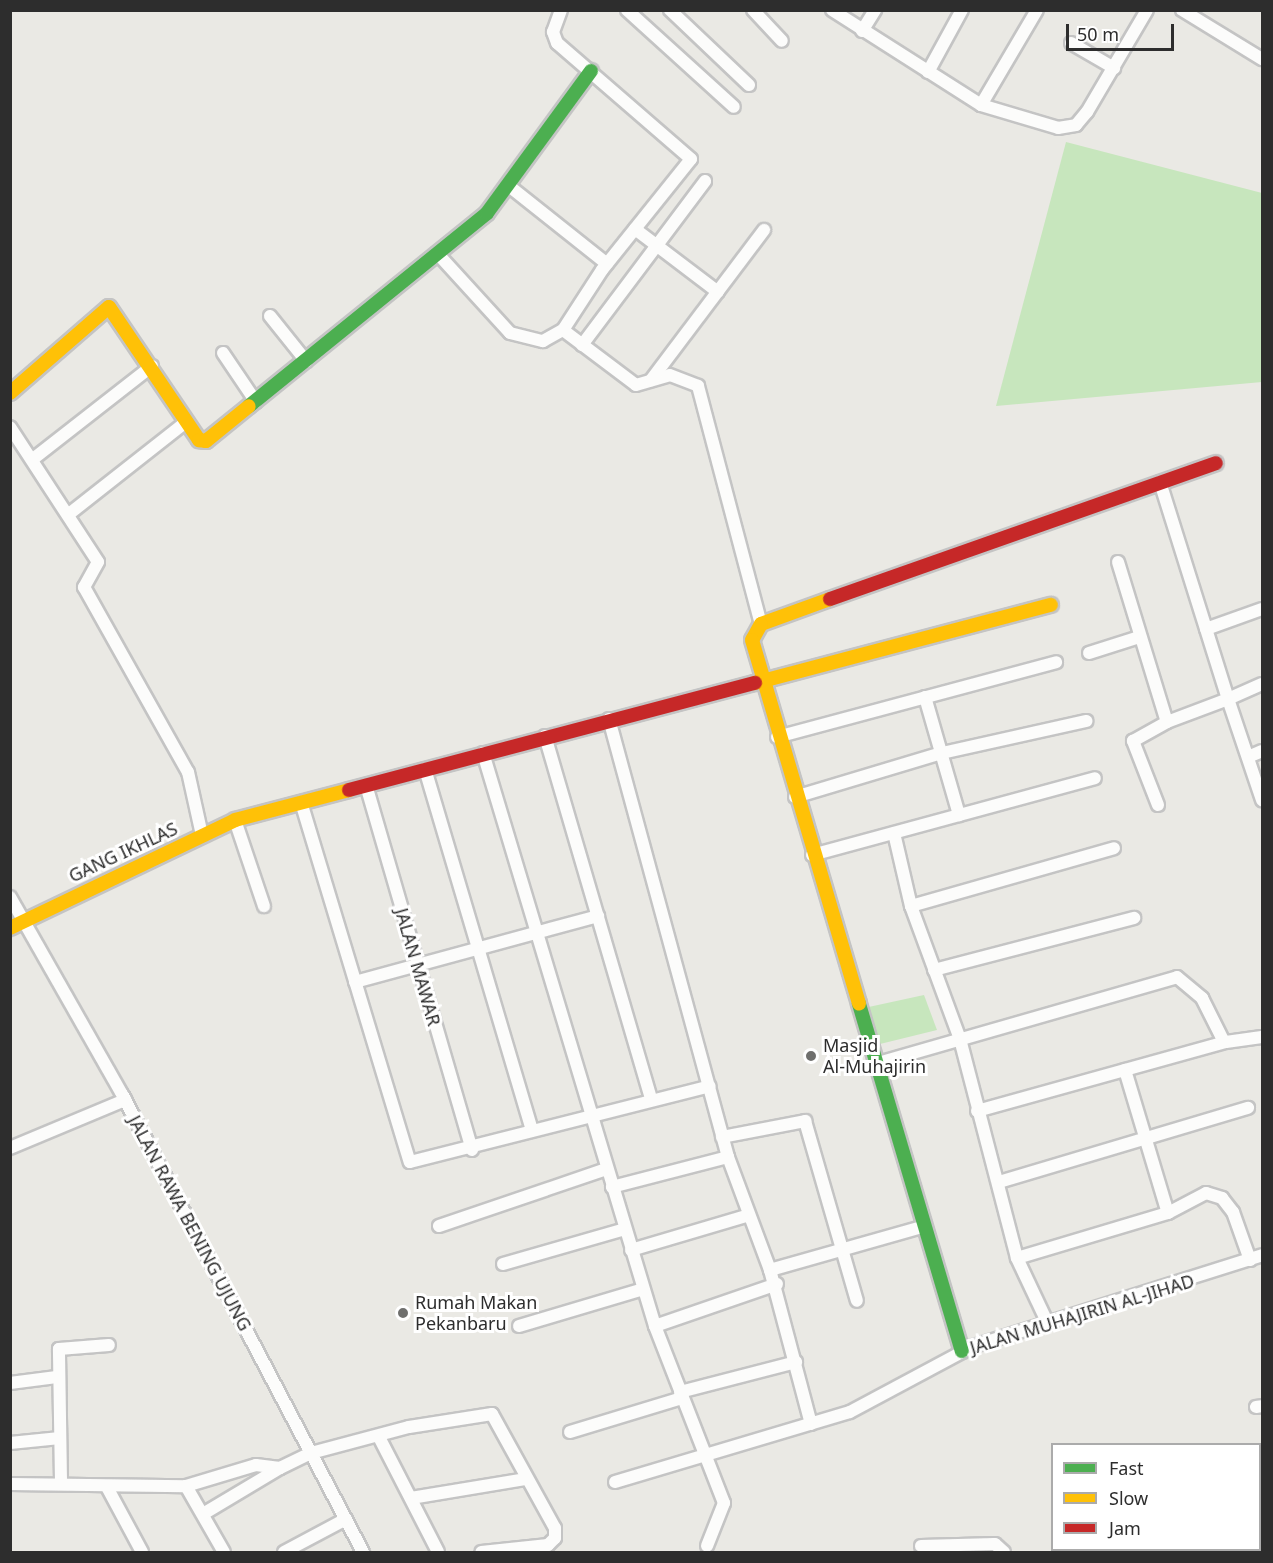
<!DOCTYPE html>
<html>
<head>
<meta charset="utf-8">
<style>
  body { margin:0 }
  #map { position:relative; width:1273px; height:1563px; overflow:hidden; background:#eae9e4; font-family:"Noto Sans",sans-serif }
  div>[style] { position:absolute }
  .green>* { inset:0; background:#c7e6bd }
  .roads { filter:drop-shadow(2px 0 #c4c4c4) drop-shadow(-2px 0 #c4c4c4) drop-shadow(0 2px #c4c4c4) drop-shadow(0 -2px #c4c4c4) }
  .street>* { height:12px; margin:-6px; padding:0 6px; transform-origin:6px; border-radius:6px; background:#fcfcfb }
  .fast>* { height:14px; margin:-7px; padding:0 7px; transform-origin:7px; border-radius:7px; background:#4caf50 }
  .slow>* { height:14px; margin:-7px; padding:0 7px; transform-origin:7px; border-radius:7px; background:#ffc107 }
  .jam>* { height:14px; margin:-7px; padding:0 7px; transform-origin:7px; border-radius:7px; background:#c62828 }
  .dots>* { width:16px; height:16px; translate:-50% -50%; box-sizing:border-box; border:3px solid #fff; border-radius:50% }
  span { translate:-50% -50%; white-space:nowrap; text-align:center; line-height:1.15; -webkit-text-stroke:6px #fff; paint-order:stroke }
  .street-label { font-size:18px; color:#2d2d2d }
  .poi-label { font-size:18px; color:#2d2d2d }
  .left { translate:0 -50%; text-align:left }
  .frame { position:absolute; inset:0; border:12px solid #2d2d2d; pointer-events:none }
  .legend { position:absolute; left:1051px; top:1443px; width:210px; height:108px; box-sizing:border-box; background:#fff; border:2px solid #ababab; margin:0; padding:8px 10px; list-style:none; font-size:18px; color:#2d2d2d }
  .legend li { display:flex; align-items:center; gap:12px; height:30px }
  .legend b { width:30px; border:2px solid #ababab }
  .scale { position:absolute; left:1066px; top:24px; width:108px; height:27px; box-sizing:border-box; border:3px solid #2d2d2d; border-top:0; padding-left:8px; font-size:18px; line-height:21px; white-space:nowrap; color:#2d2d2d; -webkit-text-stroke:4px #fff; paint-order:stroke }
</style>
</head>
<body>
<div id="map">
  <div class="green">
    <div style="clip-path:polygon(1066px 142px,1262px 193px,1262px 382px,996px 406px)"></div>
    <div style="clip-path:polygon(924px 995px,937px 1030px,876px 1045px,864px 1008px)"></div>
  </div>
  <div class="roads">
    <div class="street">
      <div style="left:627px;top:10px;width:144px;rotate:42.2deg"></div>
      <div style="left:670px;top:10px;width:109px;rotate:43.5deg"></div>
      <div style="left:753px;top:10px;width:42px;rotate:46.9deg"></div>
      <div style="left:832px;top:10px;width:177px;rotate:32.5deg"></div>
      <div style="left:981px;top:105px;width:80px;rotate:16.6deg"></div>
      <div style="left:1058px;top:128px;width:18px;rotate:-9deg"></div>
      <div style="left:1076px;top:125px;width:17px;rotate:-50deg"></div>
      <div style="left:1087px;top:112px;width:118px;rotate:-59.5deg"></div>
      <div style="left:1182px;top:10px;width:94px;rotate:31.5deg"></div>
      <div style="left:862px;top:31px;width:25px;rotate:-58deg"></div>
      <div style="left:1071px;top:43px;width:50px;rotate:30.2deg"></div>
      <div style="left:928px;top:72px;width:71px;rotate:-61.3deg"></div>
      <div style="left:981px;top:105px;width:110px;rotate:-59.5deg"></div>
      <div style="left:509px;top:186px;width:125px;rotate:38.5deg"></div>
      <div style="left:635px;top:229px;width:104px;rotate:37.2deg"></div>
      <div style="left:437px;top:253px;width:108px;rotate:47.6deg"></div>
      <div style="left:510px;top:333px;width:34px;rotate:14deg"></div>
      <div style="left:543px;top:341px;width:23px;rotate:-29deg"></div>
      <div style="left:563px;top:330px;width:72px;rotate:-57deg"></div>
      <div style="left:602px;top:270px;width:142px;rotate:-51.3deg"></div>
      <div style="left:691px;top:159px;width:177px;rotate:-139.1deg"></div>
      <div style="left:557px;top:43px;width:12px;rotate:-110deg"></div>
      <div style="left:553px;top:32px;width:23px;rotate:-70deg"></div>
      <div style="left:270px;top:316px;width:58px;rotate:51.3deg"></div>
      <div style="left:563px;top:330px;width:91px;rotate:37deg"></div>
      <div style="left:636px;top:385px;width:35px;rotate:-16deg"></div>
      <div style="left:670px;top:375px;width:30px;rotate:21deg"></div>
      <div style="left:698px;top:386px;width:246px;rotate:75.2deg"></div>
      <div style="left:582px;top:345px;width:205px;rotate:-53.1deg"></div>
      <div style="left:223px;top:353px;width:59px;rotate:56deg"></div>
      <div style="left:651px;top:380px;width:188px;rotate:-53deg"></div>
      <div style="left:10px;top:427px;width:161px;rotate:56.9deg"></div>
      <div style="left:98px;top:562px;width:29px;rotate:119deg"></div>
      <div style="left:84px;top:587px;width:212px;rotate:60.7deg"></div>
      <div style="left:188px;top:772px;width:65px;rotate:77.5deg"></div>
      <div style="left:33px;top:459px;width:151px;rotate:-38deg"></div>
      <div style="left:1160px;top:482px;width:227px;rotate:72.6deg"></div>
      <div style="left:1228px;top:699px;width:37px;rotate:-24deg"></div>
      <div style="left:69px;top:514px;width:149px;rotate:-38.2deg"></div>
      <div style="left:1118px;top:562px;width:167px;rotate:73deg"></div>
      <div style="left:1167px;top:722px;width:65px;rotate:-20.7deg"></div>
      <div style="left:1228px;top:699px;width:107px;rotate:71.4deg"></div>
      <div style="left:1206px;top:629px;width:59px;rotate:-19.7deg"></div>
      <div style="left:1089px;top:653px;width:52px;rotate:-17.7deg"></div>
      <div style="left:925px;top:697px;width:123px;rotate:73.9deg"></div>
      <div style="left:609px;top:719px;width:454px;rotate:74.8deg"></div>
      <div style="left:728px;top:1157px;width:120px;rotate:165.5deg"></div>
      <div style="left:545px;top:736px;width:377px;rotate:73.7deg"></div>
      <div style="left:777px;top:737px;width:289px;rotate:-15deg"></div>
      <div style="left:483px;top:753px;width:598px;rotate:73.29deg"></div>
      <div style="left:655px;top:1326px;width:190px;rotate:68.7deg"></div>
      <div style="left:724px;top:1503px;width:46px;rotate:111.6deg"></div>
      <div style="left:1248px;top:757px;width:15px;rotate:-23deg"></div>
      <div style="left:425px;top:769px;width:377px;rotate:73.5deg"></div>
      <div style="left:366px;top:785px;width:380px;rotate:73.8deg"></div>
      <div style="left:795px;top:797px;width:153px;rotate:-16.7deg"></div>
      <div style="left:942px;top:753px;width:148px;rotate:-12.5deg"></div>
      <div style="left:301px;top:802px;width:376px;rotate:73.2deg"></div>
      <div style="left:410px;top:1162px;width:309px;rotate:-14.2deg"></div>
      <div style="left:1158px;top:805px;width:69px;rotate:-111.3deg"></div>
      <div style="left:1133px;top:741px;width:39px;rotate:-29deg"></div>
      <div style="left:235px;top:820px;width:91px;rotate:71.4deg"></div>
      <div style="left:894px;top:833px;width:75px;rotate:76.9deg"></div>
      <div style="left:911px;top:906px;width:142px;rotate:69.8deg"></div>
      <div style="left:960px;top:1039px;width:226px;rotate:75.4deg"></div>
      <div style="left:1017px;top:1258px;width:73px;rotate:64.8deg"></div>
      <div style="left:812px;top:855px;width:293px;rotate:-15.2deg"></div>
      <div style="left:10px;top:897px;width:227px;rotate:60.4deg"></div>
      <div style="left:122px;top:1094px;width:518px;rotate:62.25deg"></div>
      <div style="left:911px;top:906px;width:211px;rotate:-15.9deg"></div>
      <div style="left:934px;top:970px;width:207px;rotate:-14.6deg"></div>
      <div style="left:355px;top:982px;width:252px;rotate:-15.2deg"></div>
      <div style="left:878px;top:1063px;width:311px;rotate:-16deg"></div>
      <div style="left:1177px;top:977px;width:33px;rotate:40deg"></div>
      <div style="left:1202px;top:998px;width:49px;rotate:63.4deg"></div>
      <div style="left:1125px;top:1070px;width:149px;rotate:73.3deg"></div>
      <div style="left:977px;top:1111px;width:258px;rotate:-15.5deg"></div>
      <div style="left:1226px;top:1042px;width:36px;rotate:-8deg"></div>
      <div style="left:722px;top:1137px;width:85px;rotate:-10.9deg"></div>
      <div style="left:805px;top:1121px;width:187px;rotate:73.9deg"></div>
      <div style="left:10px;top:1148px;width:125px;rotate:-22.7deg"></div>
      <div style="left:728px;top:1157px;width:121px;rotate:69.6deg"></div>
      <div style="left:999px;top:1182px;width:260px;rotate:-16.6deg"></div>
      <div style="left:439px;top:1226px;width:176px;rotate:-18.8deg"></div>
      <div style="left:631px;top:1250px;width:120px;rotate:-16.5deg"></div>
      <div style="left:1017px;top:1258px;width:158px;rotate:-16.6deg"></div>
      <div style="left:1168px;top:1213px;width:43px;rotate:-27.8deg"></div>
      <div style="left:1206px;top:1193px;width:17px;rotate:17deg"></div>
      <div style="left:1222px;top:1198px;width:18px;rotate:52deg"></div>
      <div style="left:1233px;top:1212px;width:51px;rotate:70.5deg"></div>
      <div style="left:503px;top:1264px;width:127px;rotate:-16deg"></div>
      <div style="left:519px;top:1326px;width:129px;rotate:-16.6deg"></div>
      <div style="left:655px;top:1326px;width:129px;rotate:-19deg"></div>
      <div style="left:10px;top:1383px;width:47px;rotate:-7.3deg"></div>
      <div style="left:680px;top:1392px;width:120px;rotate:-14.5deg"></div>
      <div style="left:1256px;top:1407px;width:6px;rotate:-9deg"></div>
      <div style="left:811px;top:1424px;width:159px;rotate:-104.9deg"></div>
      <div style="left:770px;top:1270px;width:161px;rotate:-15.8deg"></div>
      <div style="left:570px;top:1432px;width:117px;rotate:-16.9deg"></div>
      <div style="left:379px;top:1437px;width:129px;rotate:62.8deg"></div>
      <div style="left:10px;top:1443px;width:50px;rotate:-5.7deg"></div>
      <div style="left:61px;top:1481px;width:132px;rotate:-90.9deg"></div>
      <div style="left:59px;top:1349px;width:50px;rotate:-4.6deg"></div>
      <div style="left:615px;top:1482px;width:245px;rotate:-16.6deg"></div>
      <div style="left:850px;top:1412px;width:137px;rotate:-28.2deg"></div>
      <div style="left:971px;top:1347px;width:305px;rotate:-17.5deg"></div>
      <div style="left:10px;top:1484px;width:176px;rotate:0.7deg"></div>
      <div style="left:186px;top:1486px;width:73px;rotate:-16.7deg"></div>
      <div style="left:256px;top:1465px;width:24px;rotate:7deg"></div>
      <div style="left:280px;top:1468px;width:34px;rotate:-26deg"></div>
      <div style="left:311px;top:1453px;width:101px;rotate:-14.9deg"></div>
      <div style="left:409px;top:1427px;width:84px;rotate:-8.9deg"></div>
      <div style="left:492px;top:1414px;width:130px;rotate:61.1deg"></div>
      <div style="left:555px;top:1528px;width:10px;rotate:90deg"></div>
      <div style="left:555px;top:1538px;width:10px;rotate:135deg"></div>
      <div style="left:548px;top:1545px;width:67px;rotate:174deg"></div>
      <div style="left:186px;top:1486px;width:76px;rotate:60.1deg"></div>
      <div style="left:107px;top:1487px;width:74px;rotate:61.7deg"></div>
      <div style="left:1260px;top:1492px;width:2px;rotate:-27deg"></div>
      <div style="left:411px;top:1498px;width:117px;rotate:-9.4deg"></div>
      <div style="left:203px;top:1514px;width:90px;rotate:-30.9deg"></div>
      <div style="left:921px;top:1546px;width:74px;rotate:-1.5deg"></div>
      <div style="left:995px;top:1544px;width:12px;rotate:42deg"></div>
      <div style="left:284px;top:1552px;width:70px;rotate:-28deg"></div>
      <div style="left:1171px;top:1552px;width:2px;rotate:-63deg"></div>
    </div>
    <div class="fast">
      <div style="left:249px;top:406px;width:306px;rotate:-39deg"></div>
      <div style="left:487px;top:213px;width:176px;rotate:-53.8deg"></div>
      <div style="left:859px;top:1004px;width:362px;rotate:73.5deg"></div>
    </div>
    <div class="slow">
      <div style="left:10px;top:393px;width:131px;rotate:-41deg"></div>
      <div style="left:109px;top:307px;width:161px;rotate:55.9deg"></div>
      <div style="left:199px;top:440px;width:7px;rotate:8deg"></div>
      <div style="left:206px;top:441px;width:55px;rotate:-39.1deg"></div>
      <div style="left:830px;top:599px;width:73px;rotate:160.1deg"></div>
      <div style="left:761px;top:624px;width:18px;rotate:119deg"></div>
      <div style="left:752px;top:640px;width:379px;rotate:73.6deg"></div>
      <div style="left:755px;top:683px;width:306px;rotate:-14.8deg"></div>
      <div style="left:10px;top:928px;width:250px;rotate:-25.6deg"></div>
      <div style="left:235px;top:820px;width:118px;rotate:-14.7deg"></div>
    </div>
    <div class="jam">
      <div style="left:830px;top:599px;width:409px;rotate:-19.4deg"></div>
      <div style="left:349px;top:790px;width:420px;rotate:-14.8deg"></div>
    </div>
  </div>
  <div class="dots">
    <div style="left:811px;top:1056px;background:#6f6f6d"></div>
    <div style="left:403px;top:1313px;background:#6f6f6d"></div>
  </div>
  <div class="street-label">
    <span style="left:123px;top:852px;rotate:-25deg">GANG IKHLAS</span>
    <span style="left:418px;top:967px;rotate:74deg">JALAN MAWAR</span>
    <span style="left:190px;top:1223px;rotate:62deg">JALAN RAWA BENING UJUNG</span>
    <span style="left:1082px;top:1314px;rotate:-17deg">JALAN MUHAJIRIN AL-JIHAD</span>
  </div>
  <div class="poi-label">
    <span class="left" style="left:823px;top:1056px">Masjid<br>Al-Muhajirin</span>
    <span class="left" style="left:415px;top:1313px">Rumah Makan<br>Pekanbaru</span>
  </div>
  <div class="frame"></div>
  <ul class="legend">
  <li><b style="height:8px;background:#4caf50"></b>Fast</li>
  <li><b style="height:8px;background:#ffc107"></b>Slow</li>
  <li><b style="height:8px;background:#c62828"></b>Jam</li>
  </ul>
  <div class="scale">50 m</div>
</div>
</body>
</html>
